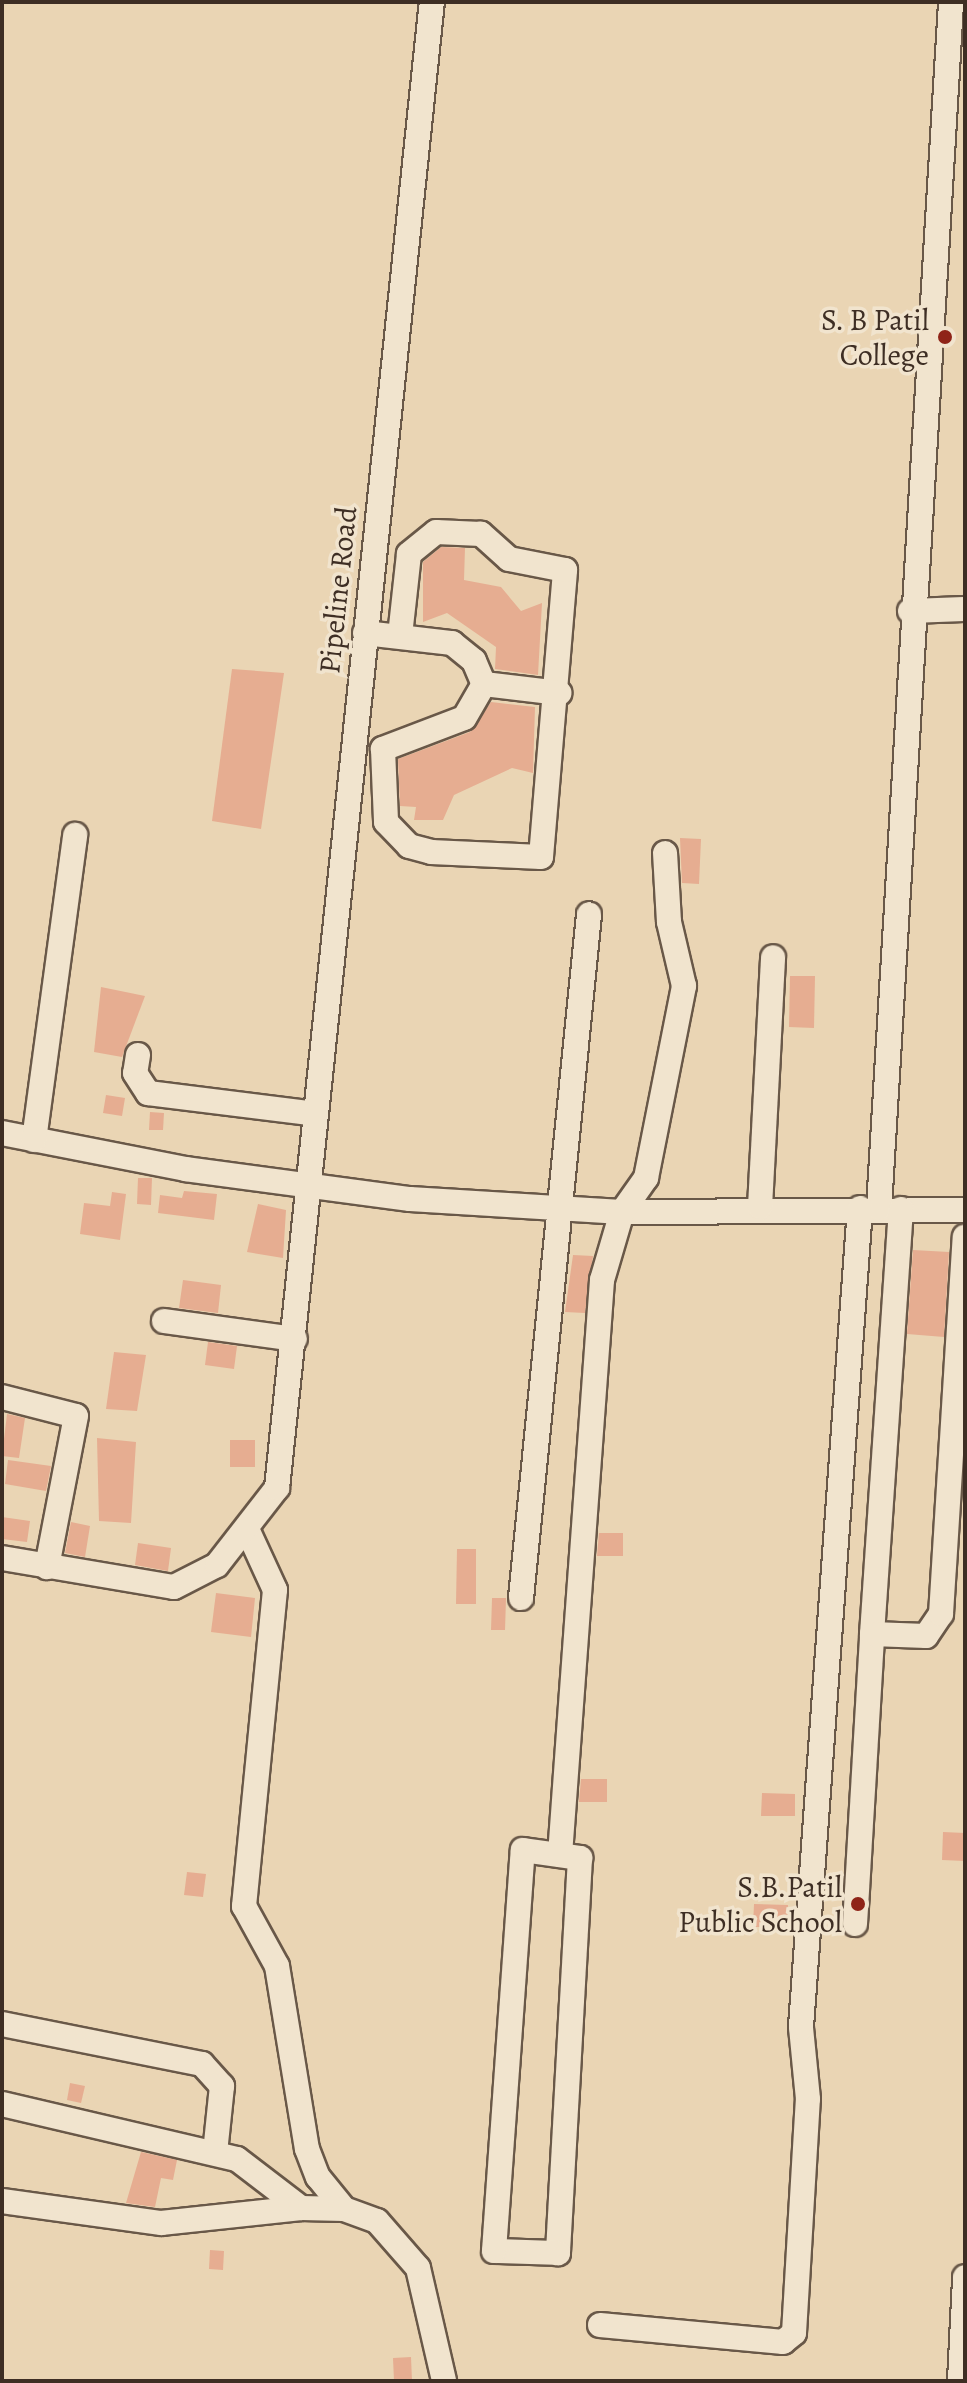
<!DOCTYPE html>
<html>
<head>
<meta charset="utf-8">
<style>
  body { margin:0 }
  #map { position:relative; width:967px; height:2383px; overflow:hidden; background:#ead5b4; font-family:Alegreya,serif }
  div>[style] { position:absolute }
  .building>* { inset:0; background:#e6ad91 }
  .roads { filter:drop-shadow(2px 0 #695848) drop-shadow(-2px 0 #695848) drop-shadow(0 2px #695848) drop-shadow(0 -2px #695848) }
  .minor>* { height:24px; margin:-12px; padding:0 12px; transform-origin:12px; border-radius:12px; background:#f1e4ce }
  .dots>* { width:22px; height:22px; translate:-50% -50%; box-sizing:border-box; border:4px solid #f1e4ce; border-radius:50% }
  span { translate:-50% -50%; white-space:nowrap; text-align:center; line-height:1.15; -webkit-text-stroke:7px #f1e4ce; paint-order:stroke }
  .poi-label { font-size:30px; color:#3e2e24 }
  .right { translate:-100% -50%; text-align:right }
  .street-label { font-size:30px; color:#3e2e24 }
  .frame { position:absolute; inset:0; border:4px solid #3e2e24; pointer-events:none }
</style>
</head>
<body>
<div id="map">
  <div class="building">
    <div style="clip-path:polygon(441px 547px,465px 548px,464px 580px,501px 587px,521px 611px,542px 603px,538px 675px,495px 669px,496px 647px,447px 613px,423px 622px,423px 562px)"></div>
    <div style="clip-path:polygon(232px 669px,284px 673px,261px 829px,212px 821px)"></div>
    <div style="clip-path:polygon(491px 702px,535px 707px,533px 773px,512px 768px,454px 795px,443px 820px,414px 820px,416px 807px,400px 806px,398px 759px,470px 732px)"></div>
    <div style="clip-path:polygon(680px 838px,701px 839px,699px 884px,682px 883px)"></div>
    <div style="clip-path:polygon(790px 976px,815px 976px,814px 1028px,789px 1027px)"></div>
    <div style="clip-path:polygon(101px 987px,145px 996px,122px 1057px,94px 1052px)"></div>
    <div style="clip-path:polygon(106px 1095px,125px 1098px,122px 1116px,103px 1113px)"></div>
    <div style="clip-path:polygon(150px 1112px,164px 1113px,163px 1130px,149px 1130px)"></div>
    <div style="clip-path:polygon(138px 1178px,152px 1178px,151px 1205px,137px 1204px)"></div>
    <div style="clip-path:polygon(184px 1191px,217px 1194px,214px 1220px,158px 1213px,160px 1195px,182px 1198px)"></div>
    <div style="clip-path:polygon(112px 1192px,126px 1194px,120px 1240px,80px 1234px,84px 1203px,110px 1206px)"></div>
    <div style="clip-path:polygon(258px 1204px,286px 1210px,283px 1258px,247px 1252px)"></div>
    <div style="clip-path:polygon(913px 1250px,949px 1252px,944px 1337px,907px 1334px)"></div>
    <div style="clip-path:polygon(573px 1255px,593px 1256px,585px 1313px,565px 1312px)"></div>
    <div style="clip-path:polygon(183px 1280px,221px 1285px,218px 1313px,179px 1308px)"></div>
    <div style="clip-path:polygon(208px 1342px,237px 1346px,234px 1369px,205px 1365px)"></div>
    <div style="clip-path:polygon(114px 1352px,146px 1355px,137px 1411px,106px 1409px)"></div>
    <div style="clip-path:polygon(7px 1414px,25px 1418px,19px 1458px,2px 1456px)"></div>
    <div style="clip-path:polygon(97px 1438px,136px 1442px,131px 1523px,99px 1521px)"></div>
    <div style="clip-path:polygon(230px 1440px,255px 1440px,255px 1467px,230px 1467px)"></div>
    <div style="clip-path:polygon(8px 1460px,51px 1466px,46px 1491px,5px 1484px)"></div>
    <div style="clip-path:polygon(2px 1517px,30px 1521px,27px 1542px,2px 1539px)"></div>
    <div style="clip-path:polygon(71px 1522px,90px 1526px,85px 1557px,65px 1553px)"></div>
    <div style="clip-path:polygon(599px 1533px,623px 1533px,623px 1556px,597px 1556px)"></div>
    <div style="clip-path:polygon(138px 1543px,171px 1548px,168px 1571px,135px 1565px)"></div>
    <div style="clip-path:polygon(457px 1549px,476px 1549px,476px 1604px,456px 1604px)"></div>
    <div style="clip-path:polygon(216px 1593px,255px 1598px,251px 1637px,211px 1632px)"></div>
    <div style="clip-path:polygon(492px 1598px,506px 1598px,505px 1630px,491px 1630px)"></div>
    <div style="clip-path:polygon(581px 1779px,607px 1779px,607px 1802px,579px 1802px)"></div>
    <div style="clip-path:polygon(762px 1793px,795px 1794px,795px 1816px,761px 1816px)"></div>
    <div style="clip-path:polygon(943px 1832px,965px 1833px,965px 1861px,942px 1860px)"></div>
    <div style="clip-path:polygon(187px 1872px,206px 1874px,203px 1897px,184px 1895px)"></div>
    <div style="clip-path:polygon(754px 1904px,788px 1905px,787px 1927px,753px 1927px)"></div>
    <div style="clip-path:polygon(70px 2083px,85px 2086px,81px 2103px,67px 2100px)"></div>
    <div style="clip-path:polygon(141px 2152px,177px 2160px,173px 2180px,161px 2178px,155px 2207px,126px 2203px)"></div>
    <div style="clip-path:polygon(210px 2250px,224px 2251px,223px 2270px,209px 2269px)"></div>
    <div style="clip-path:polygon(411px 2357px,412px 2381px,394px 2381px,393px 2358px)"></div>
  </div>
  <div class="roads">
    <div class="minor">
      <div style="left:910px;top:611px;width:55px;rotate:-2.1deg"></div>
      <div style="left:365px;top:633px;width:88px;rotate:6.6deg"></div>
      <div style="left:452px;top:643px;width:28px;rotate:39deg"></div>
      <div style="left:474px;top:661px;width:25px;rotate:67deg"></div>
      <div style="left:484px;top:684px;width:39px;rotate:120deg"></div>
      <div style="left:464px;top:718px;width:87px;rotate:159.1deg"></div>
      <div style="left:383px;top:749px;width:73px;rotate:87.6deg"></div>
      <div style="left:386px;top:822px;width:33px;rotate:46deg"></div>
      <div style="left:409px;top:846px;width:23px;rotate:15deg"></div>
      <div style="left:431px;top:852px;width:110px;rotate:2.6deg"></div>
      <div style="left:541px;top:857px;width:288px;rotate:-85.2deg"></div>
      <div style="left:565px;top:570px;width:57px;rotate:-168.9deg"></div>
      <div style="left:509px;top:559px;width:38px;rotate:-138deg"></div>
      <div style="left:481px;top:534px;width:45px;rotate:-177.5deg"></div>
      <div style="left:436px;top:532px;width:35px;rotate:141deg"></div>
      <div style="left:409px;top:554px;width:81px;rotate:96.3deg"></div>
      <div style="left:484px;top:684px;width:76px;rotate:6.8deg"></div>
      <div style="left:138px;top:1055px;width:18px;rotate:99deg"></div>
      <div style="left:135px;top:1073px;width:24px;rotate:57deg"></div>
      <div style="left:148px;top:1093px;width:169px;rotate:7.1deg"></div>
      <div style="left:2px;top:1133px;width:187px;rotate:11.1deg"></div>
      <div style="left:185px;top:1169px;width:227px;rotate:7.6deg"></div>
      <div style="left:410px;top:1199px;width:212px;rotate:3.5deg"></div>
      <div style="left:622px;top:1212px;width:343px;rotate:-0.3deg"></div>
      <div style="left:34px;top:1140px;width:308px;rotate:-82.3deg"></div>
      <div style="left:760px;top:1207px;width:250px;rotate:-87deg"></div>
      <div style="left:879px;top:1208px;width:1208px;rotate:-86.58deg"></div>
      <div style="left:164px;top:1321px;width:132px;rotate:7.8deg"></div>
      <div style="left:2px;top:1397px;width:76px;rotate:14.4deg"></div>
      <div style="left:76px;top:1416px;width:154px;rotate:100.9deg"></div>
      <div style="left:247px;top:1529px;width:67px;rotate:65.3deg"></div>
      <div style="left:275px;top:1590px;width:318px;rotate:95.6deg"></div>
      <div style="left:244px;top:1906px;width:68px;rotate:61.2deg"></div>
      <div style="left:277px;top:1966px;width:185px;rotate:80.7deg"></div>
      <div style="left:307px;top:2149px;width:30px;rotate:69deg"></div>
      <div style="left:318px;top:2177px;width:41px;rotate:50.9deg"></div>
      <div style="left:2px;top:1558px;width:174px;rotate:9.6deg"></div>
      <div style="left:174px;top:1587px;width:48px;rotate:-27.1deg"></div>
      <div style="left:217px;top:1565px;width:98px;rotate:-52.1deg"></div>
      <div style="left:277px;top:1488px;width:1494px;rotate:-84.05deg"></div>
      <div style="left:521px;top:1598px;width:687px;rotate:-84.32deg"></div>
      <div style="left:872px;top:1634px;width:426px;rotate:-86.1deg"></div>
      <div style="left:523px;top:1850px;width:58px;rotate:8deg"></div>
      <div style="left:580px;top:1858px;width:396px;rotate:93.2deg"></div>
      <div style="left:558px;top:2253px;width:64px;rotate:-178.2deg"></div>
      <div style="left:494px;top:2251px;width:402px;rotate:-85.9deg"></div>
      <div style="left:560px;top:1855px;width:577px;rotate:-85.82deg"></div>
      <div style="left:602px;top:1280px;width:71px;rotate:-73.6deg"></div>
      <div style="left:622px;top:1212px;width:42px;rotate:-54.8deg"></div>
      <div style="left:646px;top:1178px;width:196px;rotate:-78.8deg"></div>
      <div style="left:684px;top:986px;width:66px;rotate:-103.2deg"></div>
      <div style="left:669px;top:922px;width:69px;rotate:-93.3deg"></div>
      <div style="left:855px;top:1924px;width:290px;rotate:-86.6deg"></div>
      <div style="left:872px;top:1634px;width:54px;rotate:2.1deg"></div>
      <div style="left:926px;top:1636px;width:27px;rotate:-56deg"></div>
      <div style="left:941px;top:1614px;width:378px;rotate:-86.4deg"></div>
      <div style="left:2px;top:2024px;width:204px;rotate:11.3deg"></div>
      <div style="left:202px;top:2064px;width:30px;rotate:48deg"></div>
      <div style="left:222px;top:2086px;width:67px;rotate:96deg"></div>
      <div style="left:2px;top:2104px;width:241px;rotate:13.2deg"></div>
      <div style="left:237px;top:2159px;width:81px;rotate:37.4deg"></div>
      <div style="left:2px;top:2201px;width:161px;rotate:7.9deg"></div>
      <div style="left:161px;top:2223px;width:141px;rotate:-6.1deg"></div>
      <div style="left:301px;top:2208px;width:43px;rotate:1.3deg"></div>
      <div style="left:344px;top:2209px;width:35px;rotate:20deg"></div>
      <div style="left:377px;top:2221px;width:62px;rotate:48.9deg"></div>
      <div style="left:418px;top:2268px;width:116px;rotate:77deg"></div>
      <div style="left:600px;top:2325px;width:184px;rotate:5.3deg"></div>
      <div style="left:783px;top:2342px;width:14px;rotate:-39deg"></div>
      <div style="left:794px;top:2333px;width:234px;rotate:-86.6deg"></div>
      <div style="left:808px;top:2099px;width:72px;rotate:-95.6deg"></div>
      <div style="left:801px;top:2027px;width:821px;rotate:-85.88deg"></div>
      <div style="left:960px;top:2381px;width:104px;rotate:-87.2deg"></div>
    </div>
  </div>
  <div class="dots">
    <div style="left:945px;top:337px;background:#8f2418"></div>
    <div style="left:858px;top:1904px;background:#8f2418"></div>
  </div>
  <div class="poi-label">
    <span class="right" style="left:929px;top:337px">S. B Patil<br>College</span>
    <span class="right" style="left:842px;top:1904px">S.B.Patil<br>Public School</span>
  </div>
  <div class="street-label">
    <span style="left:338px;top:590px;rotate:-84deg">Pipeline Road</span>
  </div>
  <div class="frame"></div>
</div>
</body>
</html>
